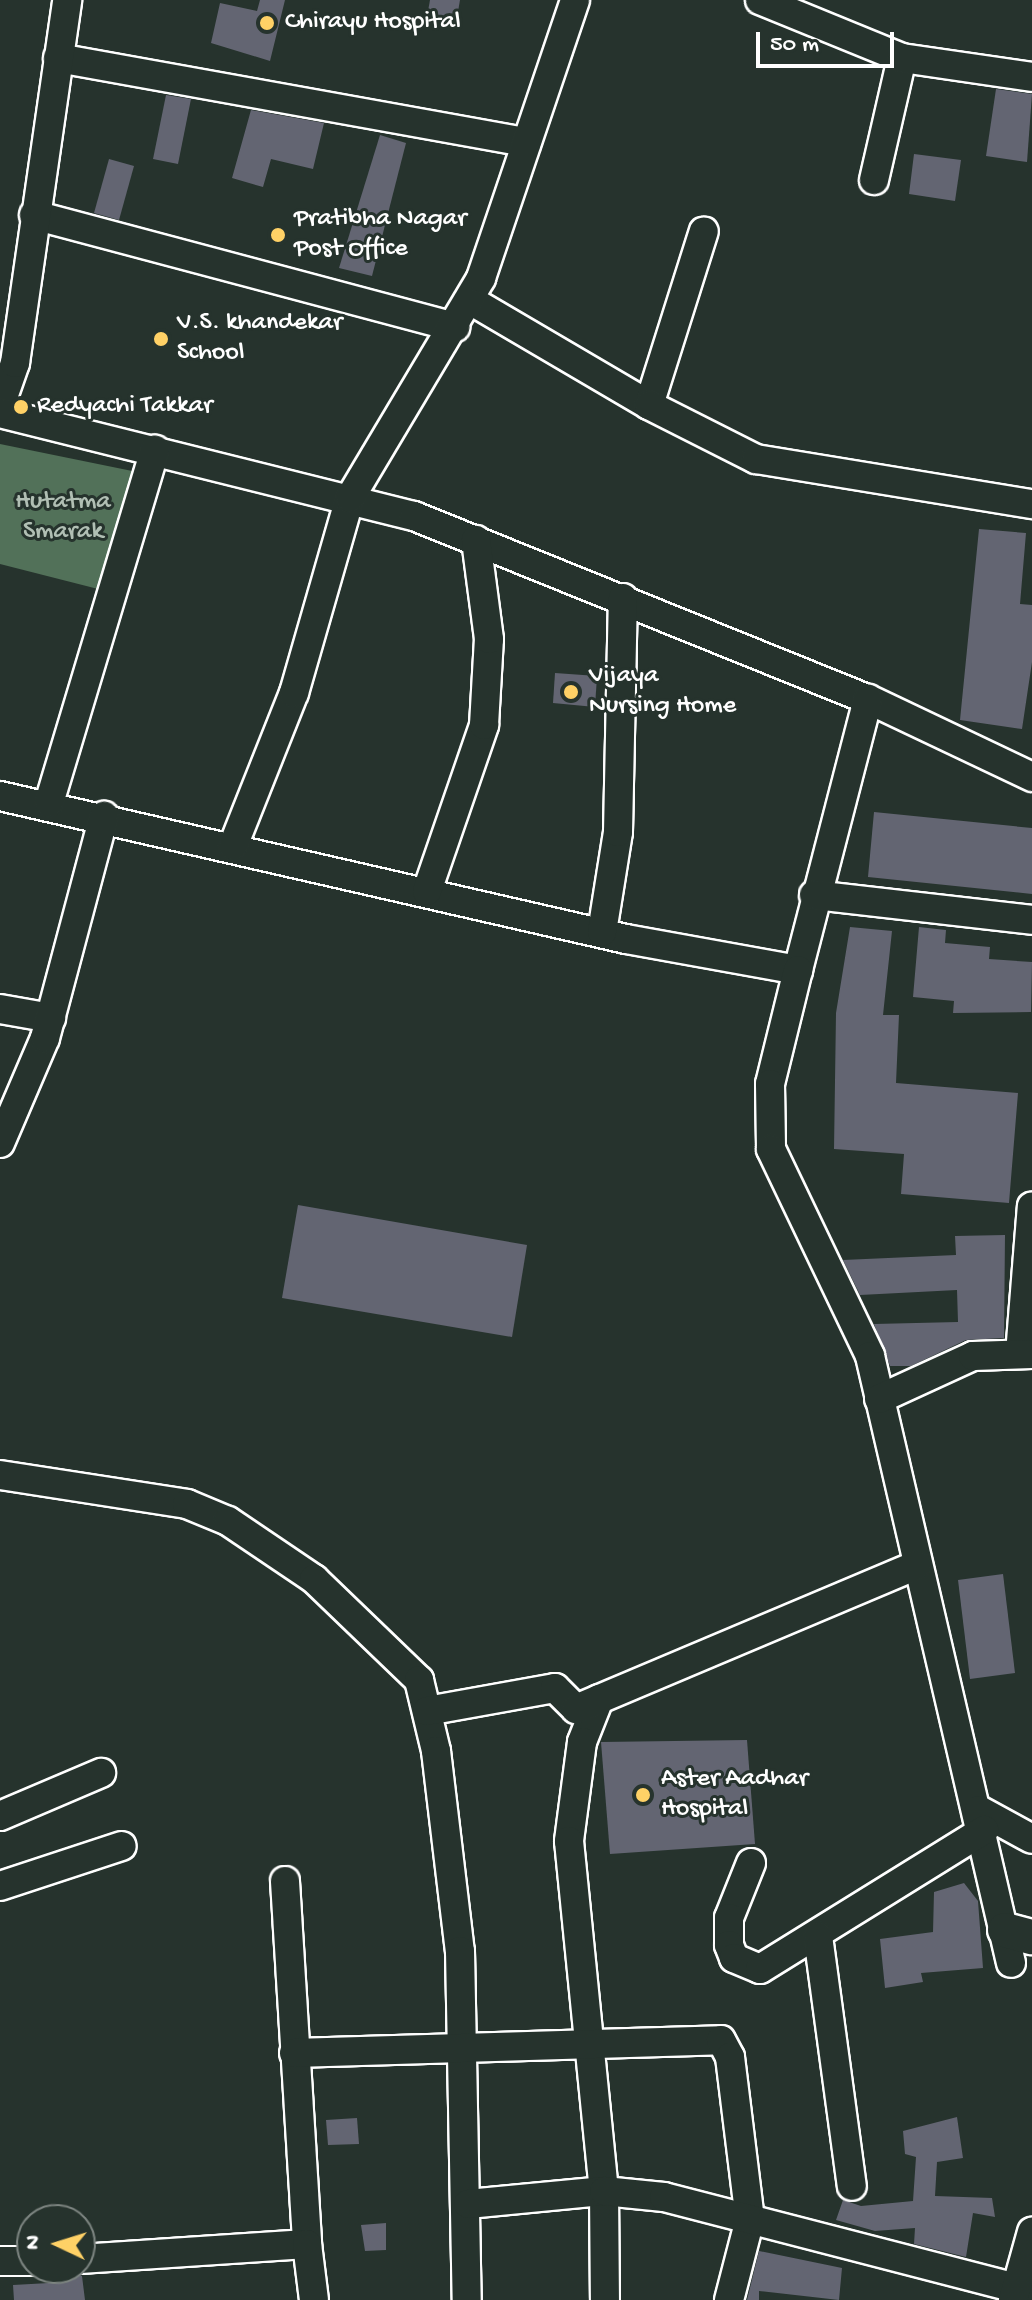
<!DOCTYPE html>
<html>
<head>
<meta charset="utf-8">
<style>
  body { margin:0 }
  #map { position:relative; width:1032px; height:2300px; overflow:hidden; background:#26332d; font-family:"Gochi Hand",sans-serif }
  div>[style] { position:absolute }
  .green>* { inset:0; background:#527159 }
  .building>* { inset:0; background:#636572 }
  .roads { filter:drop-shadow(2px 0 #fff) drop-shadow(-2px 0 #fff) drop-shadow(0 2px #fff) drop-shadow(0 -2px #fff) }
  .minor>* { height:28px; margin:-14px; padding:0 14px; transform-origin:14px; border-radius:14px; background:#26332d }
  .major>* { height:34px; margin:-17px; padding:0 17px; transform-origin:17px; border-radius:17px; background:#26332d }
  .dots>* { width:22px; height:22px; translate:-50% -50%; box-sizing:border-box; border:4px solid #26332d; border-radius:50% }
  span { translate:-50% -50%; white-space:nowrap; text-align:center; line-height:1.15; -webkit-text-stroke:6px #26332d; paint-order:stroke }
  .poi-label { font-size:26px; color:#fff }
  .left { translate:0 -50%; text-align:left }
  .park-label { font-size:26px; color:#b1bfb4 }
  .north { position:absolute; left:16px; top:2204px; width:80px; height:80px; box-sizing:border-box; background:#26332d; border:2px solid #7d8581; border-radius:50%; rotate:274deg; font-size:22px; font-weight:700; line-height:32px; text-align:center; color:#fff }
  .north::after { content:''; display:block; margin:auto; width:28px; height:36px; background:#ffd166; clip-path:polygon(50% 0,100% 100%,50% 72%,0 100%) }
  .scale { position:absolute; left:756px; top:32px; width:138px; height:36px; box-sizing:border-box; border:4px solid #fff; border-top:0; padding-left:10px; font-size:24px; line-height:28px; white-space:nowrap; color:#fff; -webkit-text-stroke:6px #26332d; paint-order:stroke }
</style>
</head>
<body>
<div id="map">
  <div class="green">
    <div style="clip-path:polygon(0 444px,142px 473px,102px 590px,0 564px)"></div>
  </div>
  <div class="building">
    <div style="clip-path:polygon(260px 0,285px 0,270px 61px,211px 43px,220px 3px,257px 11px)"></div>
    <div style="clip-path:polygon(430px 0,460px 0,456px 23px,427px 17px)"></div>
    <div style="clip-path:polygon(996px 89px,1032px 94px,1027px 162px,986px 156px)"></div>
    <div style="clip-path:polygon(166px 95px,191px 99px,178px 164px,153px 159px)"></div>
    <div style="clip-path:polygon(251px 110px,324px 123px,313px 169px,271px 159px,263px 187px,232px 178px)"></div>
    <div style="clip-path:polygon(380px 135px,406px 143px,372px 276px,339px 268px)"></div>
    <div style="clip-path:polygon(914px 154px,961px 160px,955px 201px,909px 194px)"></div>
    <div style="clip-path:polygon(109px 159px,134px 166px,119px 220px,94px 213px)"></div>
    <div style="clip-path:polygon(979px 529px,1026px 533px,1020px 604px,1032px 605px,1032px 662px,1022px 729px,960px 720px)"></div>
    <div style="clip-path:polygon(555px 673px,597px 676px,595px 707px,553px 703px)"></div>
    <div style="clip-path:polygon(874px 812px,1032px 828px,1032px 894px,868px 877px)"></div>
    <div style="clip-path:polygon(850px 927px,892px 931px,883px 1015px,899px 1015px,896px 1083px,1018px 1093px,1009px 1203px,901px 1194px,904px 1154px,834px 1149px,836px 1013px)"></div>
    <div style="clip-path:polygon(919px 927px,946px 930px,945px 943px,990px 947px,989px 959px,1032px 962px,1031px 1012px,953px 1013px,954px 1001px,913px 997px)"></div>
    <div style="clip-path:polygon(298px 1205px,527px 1245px,512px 1337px,282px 1298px)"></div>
    <div style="clip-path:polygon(1005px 1235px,1004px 1338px,966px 1340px,911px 1366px,890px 1366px,874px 1324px,958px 1322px,957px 1290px,860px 1295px,843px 1260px,956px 1255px,955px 1236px)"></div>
    <div style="clip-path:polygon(1003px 1574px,1015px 1673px,970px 1679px,958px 1580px)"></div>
    <div style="clip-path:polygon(747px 1740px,755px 1844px,610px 1854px,601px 1742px)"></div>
    <div style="clip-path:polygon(964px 1883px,978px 1901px,983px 1968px,921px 1973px,923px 1982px,885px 1988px,880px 1939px,933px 1932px,934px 1892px)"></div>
    <div style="clip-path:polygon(957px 2117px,963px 2158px,937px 2162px,935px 2196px,992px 2198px,995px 2217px,973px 2213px,966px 2257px,914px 2244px,915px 2228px,875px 2231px,836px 2220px,843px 2200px,861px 2206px,913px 2201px,916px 2157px,905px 2154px,903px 2131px)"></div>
    <div style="clip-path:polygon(357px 2118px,359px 2144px,328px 2145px,326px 2120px)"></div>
    <div style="clip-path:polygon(386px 2223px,386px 2250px,365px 2251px,361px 2225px)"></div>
    <div style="clip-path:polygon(759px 2251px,842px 2268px,839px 2300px,759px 2291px,759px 2300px,747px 2300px)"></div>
    <div style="clip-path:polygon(67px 2270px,82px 2276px,85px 2300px,14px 2300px,13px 2285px,67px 2282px)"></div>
  </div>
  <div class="roads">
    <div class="minor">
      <div style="left:760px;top:0;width:153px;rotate:22.2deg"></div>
      <div style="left:58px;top:58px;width:476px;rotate:10.2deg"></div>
      <div style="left:874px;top:180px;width:125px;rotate:-77.1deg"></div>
      <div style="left:902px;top:58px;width:131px;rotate:8.3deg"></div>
      <div style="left:34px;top:215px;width:436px;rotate:14.9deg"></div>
      <div style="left:470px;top:300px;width:208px;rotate:30.4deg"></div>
      <div style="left:649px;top:405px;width:182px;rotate:-72.5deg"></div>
      <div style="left:649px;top:405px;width:120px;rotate:26.8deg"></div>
      <div style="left:756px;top:459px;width:280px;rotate:9.3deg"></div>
      <div style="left:0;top:406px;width:46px;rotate:-70.8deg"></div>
      <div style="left:15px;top:363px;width:367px;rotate:-81.8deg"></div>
      <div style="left:0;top:413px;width:427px;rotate:14deg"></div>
      <div style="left:414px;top:516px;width:489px;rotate:22deg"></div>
      <div style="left:868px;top:699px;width:182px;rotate:25.4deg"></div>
      <div style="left:0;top:796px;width:642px;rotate:12.87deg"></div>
      <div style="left:626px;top:939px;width:175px;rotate:10.2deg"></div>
      <div style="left:798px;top:970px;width:280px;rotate:-75.5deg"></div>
      <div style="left:49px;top:803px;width:369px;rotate:-73.3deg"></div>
      <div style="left:233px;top:846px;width:165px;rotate:-68.3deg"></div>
      <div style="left:294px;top:693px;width:203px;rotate:-74deg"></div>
      <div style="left:350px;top:498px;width:256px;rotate:-59.2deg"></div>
      <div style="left:481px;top:278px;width:293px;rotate:-71.3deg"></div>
      <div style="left:427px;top:891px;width:176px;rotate:-71deg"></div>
      <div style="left:484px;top:725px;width:86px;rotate:-86.7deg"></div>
      <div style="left:489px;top:639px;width:100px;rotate:-97.5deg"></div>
      <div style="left:814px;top:895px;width:219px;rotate:6.5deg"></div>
      <div style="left:602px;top:932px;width:101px;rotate:-80.9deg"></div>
      <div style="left:618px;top:832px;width:234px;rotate:-88.8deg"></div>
      <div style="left:798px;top:970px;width:117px;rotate:103.8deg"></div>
      <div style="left:770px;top:1084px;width:65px;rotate:89.1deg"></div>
      <div style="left:771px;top:1149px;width:229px;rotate:64.4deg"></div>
      <div style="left:870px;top:1356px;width:623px;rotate:76.92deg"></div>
      <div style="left:0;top:1009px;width:52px;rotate:10deg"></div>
      <div style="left:0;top:1143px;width:114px;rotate:-66.8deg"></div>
      <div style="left:45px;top:1038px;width:230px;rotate:-75.1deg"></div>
      <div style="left:1020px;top:1354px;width:148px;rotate:-85.4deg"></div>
      <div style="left:879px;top:1399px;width:103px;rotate:-24.6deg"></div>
      <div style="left:973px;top:1356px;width:59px;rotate:-1.9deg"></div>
      <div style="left:0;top:1475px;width:189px;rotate:8.8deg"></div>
      <div style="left:187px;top:1504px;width:44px;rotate:22.5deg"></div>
      <div style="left:228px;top:1521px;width:104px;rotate:34deg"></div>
      <div style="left:314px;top:1579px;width:146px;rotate:43.9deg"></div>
      <div style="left:419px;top:1680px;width:73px;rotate:76.5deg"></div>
      <div style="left:436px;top:1751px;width:201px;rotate:83.2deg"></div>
      <div style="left:460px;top:1951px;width:349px;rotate:88.9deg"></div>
      <div style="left:599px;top:1699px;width:46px;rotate:111.6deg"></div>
      <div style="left:582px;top:1742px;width:100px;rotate:97.5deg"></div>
      <div style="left:569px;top:1841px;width:352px;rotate:84.3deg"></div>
      <div style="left:604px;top:2191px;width:109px;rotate:89.5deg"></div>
      <div style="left:427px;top:1711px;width:130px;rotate:-10.2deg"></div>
      <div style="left:555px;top:1688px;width:30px;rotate:45deg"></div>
      <div style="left:576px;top:1709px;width:370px;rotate:-22.9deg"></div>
      <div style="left:979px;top:1810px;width:60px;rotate:28.7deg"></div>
      <div style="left:0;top:1816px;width:110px;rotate:-23.1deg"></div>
      <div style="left:751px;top:1863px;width:59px;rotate:111.8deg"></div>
      <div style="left:729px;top:1918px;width:27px;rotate:90deg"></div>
      <div style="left:729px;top:1945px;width:14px;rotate:69deg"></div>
      <div style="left:734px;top:1958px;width:28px;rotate:23deg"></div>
      <div style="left:760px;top:1969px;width:264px;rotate:-31.8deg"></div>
      <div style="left:285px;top:1881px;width:364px;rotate:86.5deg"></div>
      <div style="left:0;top:1886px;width:128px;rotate:-18.2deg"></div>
      <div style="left:818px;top:1936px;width:252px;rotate:82.3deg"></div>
      <div style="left:294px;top:2053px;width:427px;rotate:-1.7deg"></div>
      <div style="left:721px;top:2040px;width:19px;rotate:62deg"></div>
      <div style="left:730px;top:2057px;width:163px;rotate:83deg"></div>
      <div style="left:750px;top:2219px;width:84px;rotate:104.5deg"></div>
      <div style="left:468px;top:2204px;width:137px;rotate:-5.5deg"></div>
      <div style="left:604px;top:2191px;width:60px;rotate:5.7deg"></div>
      <div style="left:664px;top:2197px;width:380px;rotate:14.5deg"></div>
      <div style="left:80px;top:2259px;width:227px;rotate:-3.8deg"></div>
      <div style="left:307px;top:2244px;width:56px;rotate:82.9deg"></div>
      <div style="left:0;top:2261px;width:32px"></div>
      <div style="left:1013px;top:2300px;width:71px;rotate:-74.4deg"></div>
    </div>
    <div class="major">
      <div style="left:1005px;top:1930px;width:28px;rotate:15deg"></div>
    </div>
  </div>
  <div class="dots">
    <div style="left:267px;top:23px;background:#ffd166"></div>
    <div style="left:278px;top:235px;background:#ffd166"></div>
    <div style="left:161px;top:339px;background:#ffd166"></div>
    <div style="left:21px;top:407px;background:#ffd166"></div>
    <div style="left:571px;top:692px;background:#ffd166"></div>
    <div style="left:643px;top:1795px;background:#ffd166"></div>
  </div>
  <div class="poi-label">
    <span class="left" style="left:285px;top:23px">Chirayu Hospital</span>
    <span class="left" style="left:294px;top:235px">Pratibha Nagar<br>Post Office</span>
    <span class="left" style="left:177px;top:339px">V.S. khandekar<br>School</span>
    <span class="left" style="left:37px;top:407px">Redyachi Takkar</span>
    <span class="left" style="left:589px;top:692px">Vijaya<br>Nursing Home</span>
    <span class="left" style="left:661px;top:1795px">Aster Aadhar<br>Hospital</span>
  </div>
  <div class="park-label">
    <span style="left:63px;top:518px">Hutatma<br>Smarak</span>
  </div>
  <div class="north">N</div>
  <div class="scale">50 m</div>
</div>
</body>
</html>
